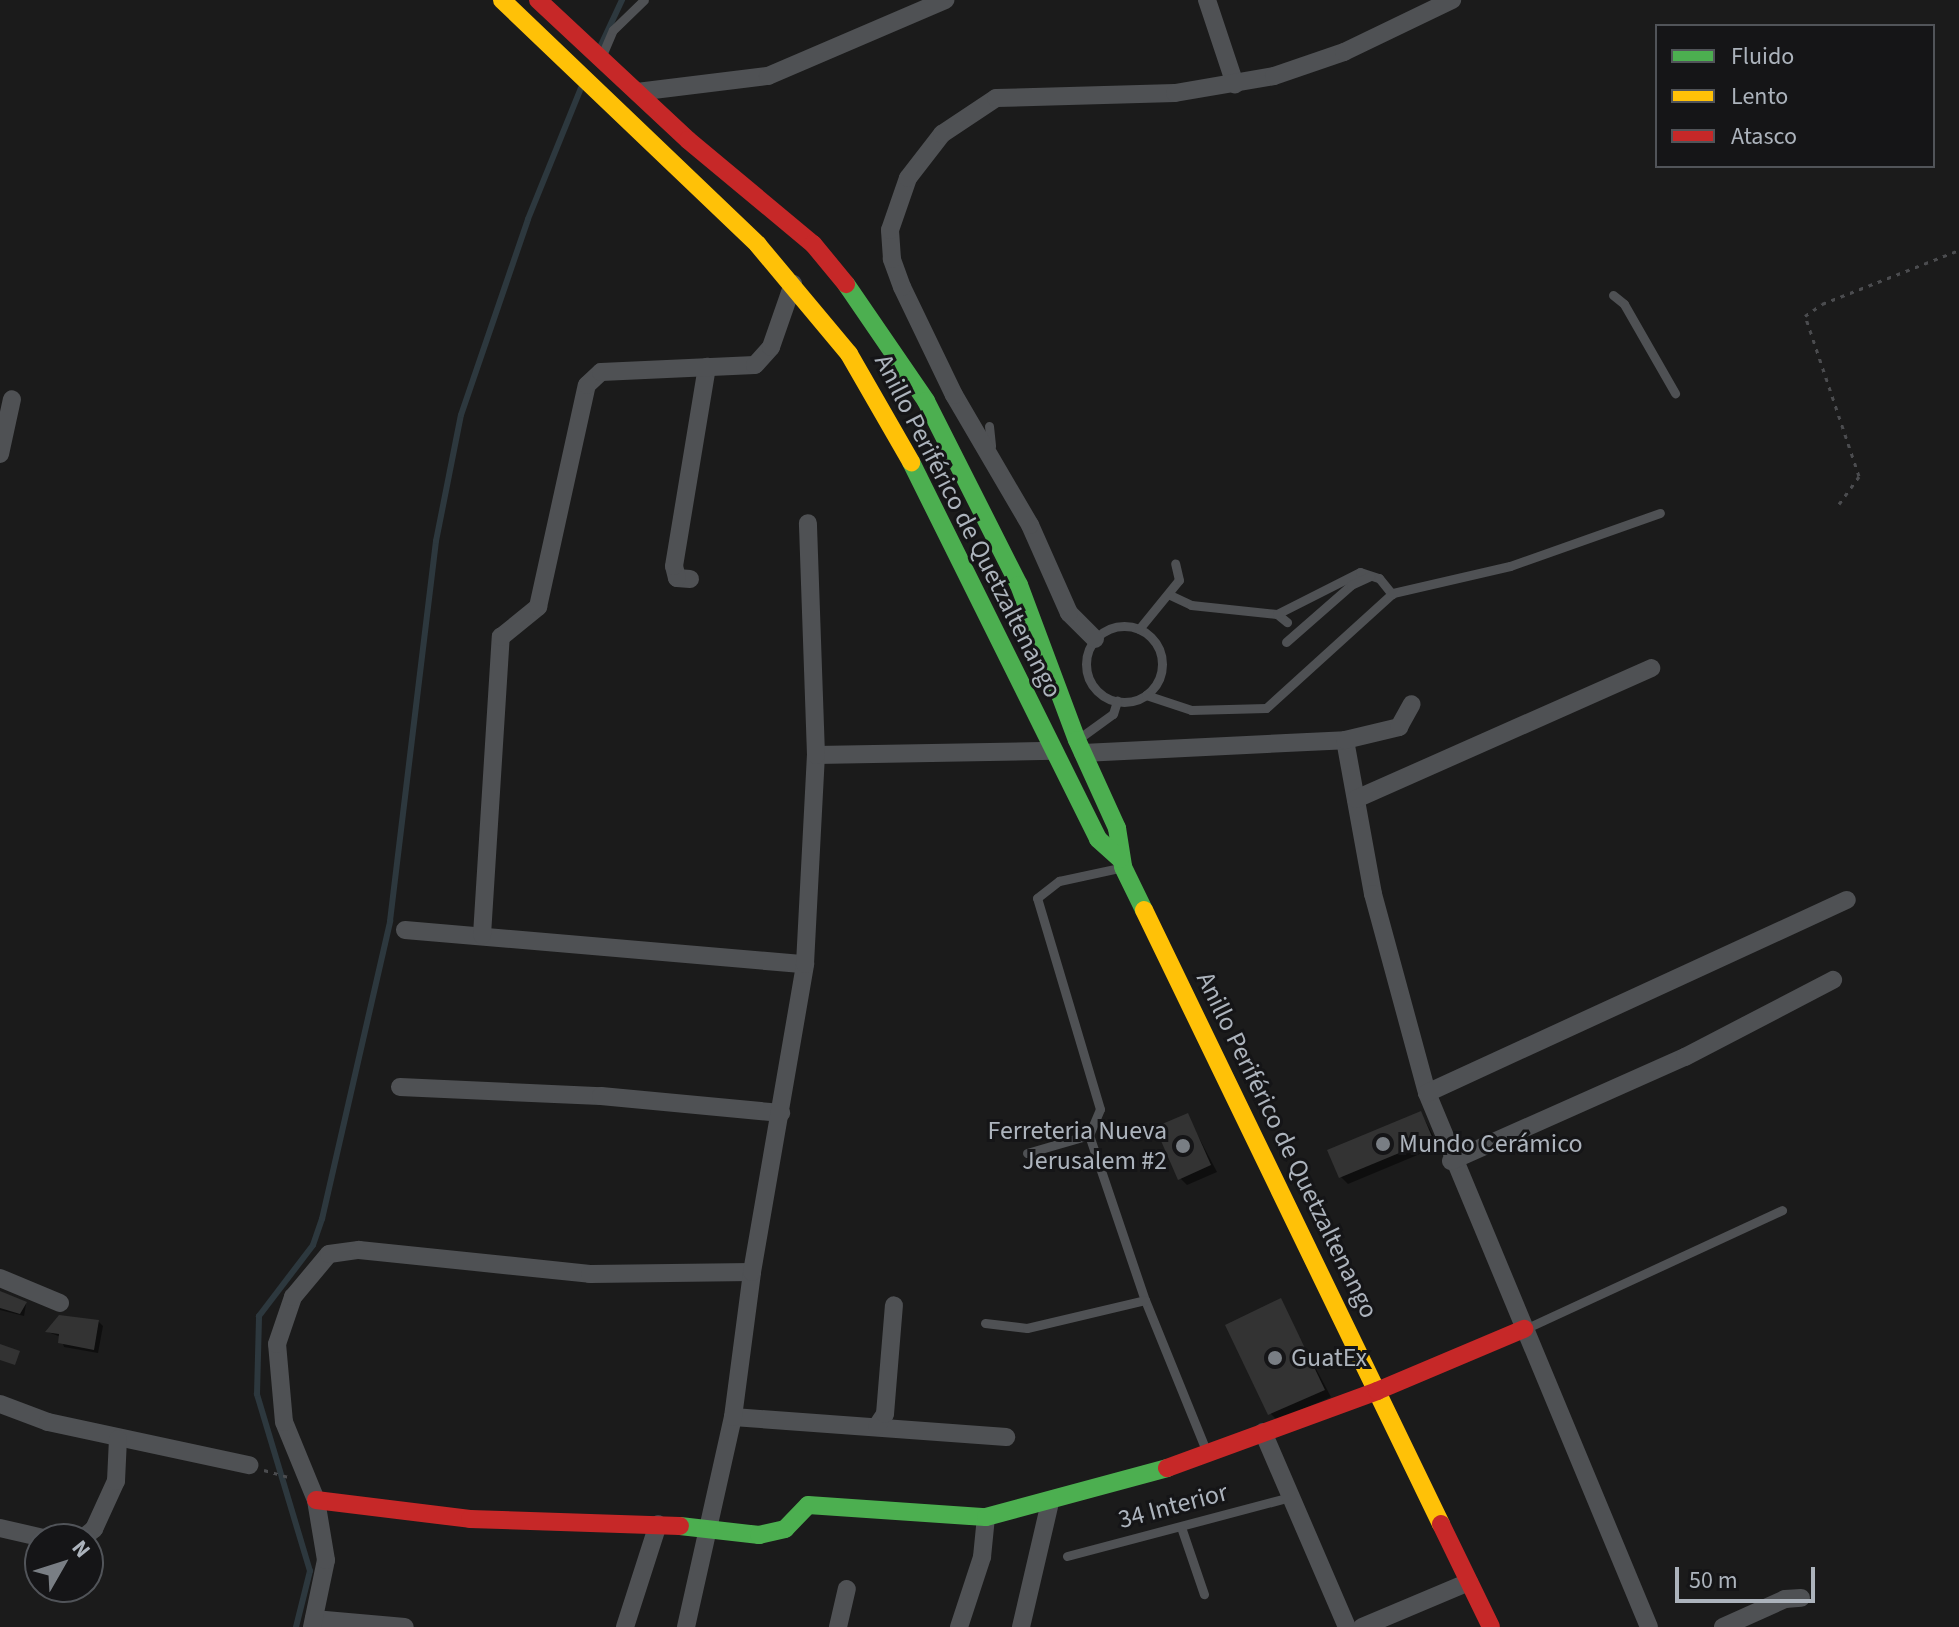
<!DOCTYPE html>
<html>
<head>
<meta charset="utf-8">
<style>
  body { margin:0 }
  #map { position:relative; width:1959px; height:1627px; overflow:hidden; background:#1b1b1b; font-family:"Source Sans 3",sans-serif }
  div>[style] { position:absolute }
  .shadow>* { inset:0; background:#0007 }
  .stream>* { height:6px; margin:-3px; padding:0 3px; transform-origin:3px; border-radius:3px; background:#2d383e }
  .building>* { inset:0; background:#333 }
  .path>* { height:3px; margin-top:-1.5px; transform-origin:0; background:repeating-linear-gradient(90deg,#4b4c4f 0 4px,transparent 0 10px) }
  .lane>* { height:9px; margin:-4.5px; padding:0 4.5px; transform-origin:4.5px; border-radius:4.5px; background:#4f5154 }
  .lane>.ring { margin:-4.5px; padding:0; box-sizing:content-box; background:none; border:9px solid #4f5154; border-radius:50% }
  .street>* { height:18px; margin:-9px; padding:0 9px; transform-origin:9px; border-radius:9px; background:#4f5154 }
  .fast>* { height:18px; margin:-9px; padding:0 9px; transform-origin:9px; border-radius:9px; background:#4caf50 }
  .slow>* { height:18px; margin:-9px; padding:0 9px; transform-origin:9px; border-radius:9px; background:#ffc107 }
  .jam>* { height:18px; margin:-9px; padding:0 9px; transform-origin:9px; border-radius:9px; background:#c62828 }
  .dots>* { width:22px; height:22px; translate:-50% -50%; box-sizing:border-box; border:4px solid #151517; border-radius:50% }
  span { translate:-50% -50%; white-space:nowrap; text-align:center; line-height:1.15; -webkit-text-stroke:6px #151517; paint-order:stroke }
  .street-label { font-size:26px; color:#acb3bc }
  .poi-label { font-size:26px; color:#acb3bc }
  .right { translate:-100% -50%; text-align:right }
  .left { translate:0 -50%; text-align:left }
  .legend { position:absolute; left:1655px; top:24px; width:280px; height:144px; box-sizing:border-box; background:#151517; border:2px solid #515459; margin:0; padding:10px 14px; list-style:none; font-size:24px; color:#acb3bc }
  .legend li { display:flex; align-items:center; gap:16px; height:40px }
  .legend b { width:40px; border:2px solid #515459 }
  .north { position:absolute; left:24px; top:1523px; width:80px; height:80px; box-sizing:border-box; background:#151517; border:2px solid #515459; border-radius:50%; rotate:51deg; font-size:22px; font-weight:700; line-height:32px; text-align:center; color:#acb3bc }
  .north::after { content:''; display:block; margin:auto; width:28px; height:36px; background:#797e84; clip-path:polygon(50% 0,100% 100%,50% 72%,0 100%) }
  .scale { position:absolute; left:1675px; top:1567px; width:140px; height:36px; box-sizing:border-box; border:4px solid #acb3bc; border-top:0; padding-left:10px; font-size:24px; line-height:28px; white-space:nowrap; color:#acb3bc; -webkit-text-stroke:6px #151517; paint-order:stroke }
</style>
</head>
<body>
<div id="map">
  <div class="shadow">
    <div style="clip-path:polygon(1421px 1113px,1439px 1146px,1348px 1184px,1341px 1177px)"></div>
    <div style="clip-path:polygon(1187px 1115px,1217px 1172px,1187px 1185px,1180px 1178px)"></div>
    <div style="clip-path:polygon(0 1293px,26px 1304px,24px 1316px,0 1310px)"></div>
    <div style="clip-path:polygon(1280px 1301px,1331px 1397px,1277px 1420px,1270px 1413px)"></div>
    <div style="clip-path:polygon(98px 1321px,103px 1326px,98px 1353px,64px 1347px,61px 1337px,48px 1332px)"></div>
  </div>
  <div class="stream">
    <div style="left:601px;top:45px;width:50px;rotate:-65deg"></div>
    <div style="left:296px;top:1627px;width:58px;rotate:-76deg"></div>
    <div style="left:310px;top:1571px;width:185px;rotate:-106.7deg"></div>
    <div style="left:257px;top:1394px;width:78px;rotate:-88.5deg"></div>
    <div style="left:259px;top:1316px;width:89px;rotate:-52.7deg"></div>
    <div style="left:313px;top:1245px;width:28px;rotate:-71deg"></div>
    <div style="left:322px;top:1219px;width:306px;rotate:-77.1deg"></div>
    <div style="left:390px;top:921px;width:383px;rotate:-83.1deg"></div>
    <div style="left:436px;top:541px;width:128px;rotate:-78.8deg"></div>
    <div style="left:461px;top:415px;width:207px;rotate:-71.1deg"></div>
    <div style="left:528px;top:219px;width:141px;rotate:-68deg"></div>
  </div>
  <div class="building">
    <div style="clip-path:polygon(1421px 1111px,1433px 1139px,1339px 1178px,1327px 1150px)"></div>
    <div style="clip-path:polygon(1188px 1113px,1211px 1165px,1178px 1180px,1155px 1127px)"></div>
    <div style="clip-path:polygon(0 1291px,27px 1302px,20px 1314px,0 1308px)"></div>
    <div style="clip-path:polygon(1281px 1298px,1325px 1390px,1268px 1415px,1225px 1325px)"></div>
    <div style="clip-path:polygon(59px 1315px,99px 1320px,94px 1350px,58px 1343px,59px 1334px,45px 1332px)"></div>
    <div style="clip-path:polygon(0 1344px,20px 1351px,15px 1365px,0 1360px)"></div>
  </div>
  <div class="path">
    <div style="left:1839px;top:504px;width:34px;rotate:-54deg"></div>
    <div style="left:1859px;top:476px;width:169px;rotate:-108.6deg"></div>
    <div style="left:1805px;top:316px;width:21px;rotate:-35deg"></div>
    <div style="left:1822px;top:304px;width:147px;rotate:-21.5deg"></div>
    <div style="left:264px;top:1470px;width:25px;rotate:16deg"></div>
  </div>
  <div class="lane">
    <div style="left:603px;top:53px;width:25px;rotate:-67deg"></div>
    <div style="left:613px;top:30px;width:43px;rotate:-44.1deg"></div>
    <div style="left:1613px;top:295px;width:14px;rotate:39deg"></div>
    <div style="left:1624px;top:304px;width:103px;rotate:60.2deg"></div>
    <div style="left:989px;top:426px;width:20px;rotate:84deg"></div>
    <div style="left:1170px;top:595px;width:23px;rotate:25deg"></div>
    <div style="left:1191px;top:605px;width:86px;rotate:6deg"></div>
    <div style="left:1277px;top:614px;width:13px;rotate:39deg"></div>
    <div style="left:1277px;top:614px;width:93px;rotate:-26.8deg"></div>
    <div style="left:1360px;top:572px;width:20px;rotate:18deg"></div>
    <div style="left:1379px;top:578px;width:21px;rotate:51deg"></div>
    <div class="ring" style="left:1086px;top:626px;width:67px;height:67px"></div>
    <div style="left:1139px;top:629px;width:63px;rotate:-50.8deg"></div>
    <div style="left:1179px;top:580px;width:17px;rotate:-103deg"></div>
    <div style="left:1286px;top:642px;width:86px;rotate:-41.2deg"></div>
    <div style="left:1351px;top:585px;width:21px;rotate:-25deg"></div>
    <div style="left:1146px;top:695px;width:47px;rotate:18.4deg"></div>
    <div style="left:1191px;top:710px;width:75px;rotate:-1.5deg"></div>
    <div style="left:1266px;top:708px;width:171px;rotate:-42.2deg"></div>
    <div style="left:1393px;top:593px;width:120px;rotate:-13deg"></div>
    <div style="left:1510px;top:566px;width:159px;rotate:-19.5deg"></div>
    <div style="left:1081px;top:737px;width:39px;rotate:-36deg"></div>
    <div style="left:1113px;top:714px;width:14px;rotate:-73deg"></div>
    <div style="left:1089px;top:1135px;width:174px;rotate:71.3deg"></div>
    <div style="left:1145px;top:1300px;width:162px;rotate:67.9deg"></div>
    <div style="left:1027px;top:1153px;width:65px;rotate:-16.2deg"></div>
    <div style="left:1089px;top:1135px;width:28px;rotate:-67deg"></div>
    <div style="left:1100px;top:1109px;width:220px;rotate:-106.6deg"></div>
    <div style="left:1037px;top:898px;width:28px;rotate:-38deg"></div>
    <div style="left:1059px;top:881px;width:61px;rotate:-12.2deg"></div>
    <div style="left:985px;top:1323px;width:42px;rotate:6.8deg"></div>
    <div style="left:1027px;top:1328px;width:121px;rotate:-13.3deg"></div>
    <div style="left:1527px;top:1328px;width:281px;rotate:-24.8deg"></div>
    <div style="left:1181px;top:1527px;width:71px;rotate:71.1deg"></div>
    <div style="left:1067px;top:1556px;width:232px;rotate:-14.8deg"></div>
  </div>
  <div class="street">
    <div style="left:1207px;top:0;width:89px;rotate:71.6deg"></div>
    <div style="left:637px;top:92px;width:132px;rotate:-7deg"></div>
    <div style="left:768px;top:76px;width:193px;rotate:-23.2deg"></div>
    <div style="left:0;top:454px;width:56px;rotate:-77.7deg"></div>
    <div style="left:690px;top:579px;width:13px;rotate:-176deg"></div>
    <div style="left:677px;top:578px;width:12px;rotate:-104deg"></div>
    <div style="left:674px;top:566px;width:202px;rotate:-80.6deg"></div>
    <div style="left:1095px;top:639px;width:37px;rotate:-135deg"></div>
    <div style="left:1069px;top:613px;width:96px;rotate:-113.9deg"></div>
    <div style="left:1030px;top:525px;width:151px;rotate:-120.3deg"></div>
    <div style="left:954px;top:395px;width:120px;rotate:-115.7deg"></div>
    <div style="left:902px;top:287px;width:30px;rotate:-110deg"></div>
    <div style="left:892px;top:259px;width:29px;rotate:-94deg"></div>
    <div style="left:890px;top:230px;width:55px;rotate:-70.9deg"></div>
    <div style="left:908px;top:178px;width:56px;rotate:-52.3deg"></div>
    <div style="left:942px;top:134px;width:65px;rotate:-33.7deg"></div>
    <div style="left:996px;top:98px;width:179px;rotate:-1.6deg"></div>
    <div style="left:1175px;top:93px;width:100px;rotate:-9.7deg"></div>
    <div style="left:1274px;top:76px;width:74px;rotate:-18.9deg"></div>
    <div style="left:1344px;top:52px;width:120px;rotate:-25.7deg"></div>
    <div style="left:1345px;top:740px;width:157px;rotate:79.7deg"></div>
    <div style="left:1373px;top:894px;width:206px;rotate:74.8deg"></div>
    <div style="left:1427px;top:1093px;width:578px;rotate:67.43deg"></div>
    <div style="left:1083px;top:753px;width:262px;rotate:-2.8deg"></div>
    <div style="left:1345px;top:740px;width:56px;rotate:-13.5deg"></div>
    <div style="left:1399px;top:727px;width:26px;rotate:-61deg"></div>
    <div style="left:816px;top:755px;width:238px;rotate:-1deg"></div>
    <div style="left:1356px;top:799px;width:323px;rotate:-23.9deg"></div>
    <div style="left:405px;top:930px;width:401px;rotate:4.9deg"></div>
    <div style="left:482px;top:935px;width:299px;rotate:-86.4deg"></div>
    <div style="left:501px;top:637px;width:48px;rotate:-39deg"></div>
    <div style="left:538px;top:607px;width:227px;rotate:-77.6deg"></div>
    <div style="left:587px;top:385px;width:19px;rotate:-43deg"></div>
    <div style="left:601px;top:372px;width:154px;rotate:-2.6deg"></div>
    <div style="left:755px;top:365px;width:24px;rotate:-48deg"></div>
    <div style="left:771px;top:347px;width:67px;rotate:-70.8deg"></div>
    <div style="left:400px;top:1087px;width:201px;rotate:2.6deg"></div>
    <div style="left:601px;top:1096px;width:181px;rotate:5.4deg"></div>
    <div style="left:1427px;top:1093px;width:462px;rotate:-24.7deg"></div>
    <div style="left:1451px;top:1161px;width:256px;rotate:-24deg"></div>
    <div style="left:1685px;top:1057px;width:167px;rotate:-27.5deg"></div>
    <div style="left:0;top:1278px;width:65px;rotate:22.6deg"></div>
    <div style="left:0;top:1404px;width:51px;rotate:20.6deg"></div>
    <div style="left:48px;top:1422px;width:206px;rotate:12.1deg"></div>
    <div style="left:733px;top:1417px;width:274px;rotate:4.2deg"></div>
    <div style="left:877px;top:1426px;width:14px;rotate:-56deg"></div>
    <div style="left:885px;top:1414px;width:109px;rotate:-85.3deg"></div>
    <div style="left:1263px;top:1432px;width:212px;rotate:66.7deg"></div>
    <div style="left:0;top:1528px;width:49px;rotate:12.9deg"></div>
    <div style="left:82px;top:1539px;width:16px;rotate:-40deg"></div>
    <div style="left:94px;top:1529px;width:53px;rotate:-65.4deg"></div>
    <div style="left:116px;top:1481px;width:42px;rotate:-87.3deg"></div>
    <div style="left:314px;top:1619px;width:91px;rotate:5deg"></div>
    <div style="left:312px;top:1627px;width:68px;rotate:-78.2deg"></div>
    <div style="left:326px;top:1560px;width:61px;rotate:-99.5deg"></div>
    <div style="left:316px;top:1500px;width:84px;rotate:-112.3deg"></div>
    <div style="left:284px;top:1422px;width:78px;rotate:-95.1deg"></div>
    <div style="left:277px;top:1344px;width:50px;rotate:-71.2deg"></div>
    <div style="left:293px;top:1297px;width:56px;rotate:-50.1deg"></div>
    <div style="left:329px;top:1254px;width:30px;rotate:-8deg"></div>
    <div style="left:359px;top:1250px;width:232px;rotate:5.9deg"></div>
    <div style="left:590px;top:1274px;width:162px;rotate:-0.7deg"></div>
    <div style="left:625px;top:1627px;width:108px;rotate:-72.2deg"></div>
    <div style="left:686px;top:1627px;width:215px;rotate:-77.4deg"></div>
    <div style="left:733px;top:1417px;width:146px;rotate:-82.5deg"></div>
    <div style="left:752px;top:1272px;width:313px;rotate:-80.2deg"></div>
    <div style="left:805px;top:964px;width:209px;rotate:-87deg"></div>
    <div style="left:816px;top:755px;width:232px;rotate:-92deg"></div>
    <div style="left:838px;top:1627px;width:39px;rotate:-77deg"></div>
    <div style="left:959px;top:1627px;width:74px;rotate:-71.8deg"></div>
    <div style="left:982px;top:1557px;width:40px;rotate:-84.3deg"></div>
    <div style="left:1021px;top:1627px;width:128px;rotate:-76.9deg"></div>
    <div style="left:1362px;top:1627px;width:116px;rotate:-22.8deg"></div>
    <div style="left:1723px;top:1627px;width:68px;rotate:-24.3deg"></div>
    <div style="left:1785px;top:1599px;width:16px;rotate:-4deg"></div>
  </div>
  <div class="fast">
    <div style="left:846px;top:284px;width:142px;rotate:55.6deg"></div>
    <div style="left:926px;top:401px;width:206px;rotate:63.2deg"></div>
    <div style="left:1019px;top:585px;width:165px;rotate:69.5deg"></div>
    <div style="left:1077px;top:740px;width:97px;rotate:65.6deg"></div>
    <div style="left:1117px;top:828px;width:39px;rotate:81deg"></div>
    <div style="left:1123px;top:867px;width:48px;rotate:64deg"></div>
    <div style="left:911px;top:462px;width:421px;rotate:63.6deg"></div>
    <div style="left:1098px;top:839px;width:30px;rotate:42deg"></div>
    <div style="left:680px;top:1526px;width:80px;rotate:6.5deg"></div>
    <div style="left:759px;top:1535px;width:27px;rotate:-13deg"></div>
    <div style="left:785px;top:1529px;width:33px;rotate:-46deg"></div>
    <div style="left:808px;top:1505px;width:178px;rotate:3.9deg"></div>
    <div style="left:986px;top:1517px;width:188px;rotate:-15.1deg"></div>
  </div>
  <div class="slow">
    <div style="left:502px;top:0;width:354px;rotate:43.7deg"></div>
    <div style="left:758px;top:245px;width:142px;rotate:50.1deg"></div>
    <div style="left:849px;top:354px;width:125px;rotate:60.1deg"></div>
    <div style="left:1144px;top:910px;width:682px;rotate:64.19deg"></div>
  </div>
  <div class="jam">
    <div style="left:538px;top:0;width:205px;rotate:43deg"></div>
    <div style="left:688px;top:140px;width:163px;rotate:39.8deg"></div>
    <div style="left:813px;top:244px;width:52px;rotate:50.5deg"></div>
    <div style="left:1167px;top:1468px;width:224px;rotate:-20.1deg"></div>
    <div style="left:1377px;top:1391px;width:160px;rotate:-22.9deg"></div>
    <div style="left:316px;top:1500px;width:155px;rotate:7deg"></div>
    <div style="left:470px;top:1519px;width:210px;rotate:1.9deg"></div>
    <div style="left:1441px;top:1524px;width:114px;rotate:64.1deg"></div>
  </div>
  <div class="dots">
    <div style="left:1383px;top:1144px;background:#797e84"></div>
    <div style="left:1183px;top:1146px;background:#797e84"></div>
    <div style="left:1275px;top:1358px;background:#797e84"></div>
  </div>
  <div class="street-label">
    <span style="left:968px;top:526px;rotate:63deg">Anillo Periférico de Quetzaltenango</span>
    <span style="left:1287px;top:1145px;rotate:64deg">Anillo Periférico de Quetzaltenango</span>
    <span style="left:1173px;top:1506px;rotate:-15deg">34 Interior</span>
  </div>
  <div class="poi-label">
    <span class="right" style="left:1167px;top:1146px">Ferreteria Nueva<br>Jerusalem #2</span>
    <span class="left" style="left:1399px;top:1144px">Mundo Cerámico</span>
    <span class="left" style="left:1291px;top:1358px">GuatEx</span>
  </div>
  <ul class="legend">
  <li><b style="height:10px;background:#4caf50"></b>Fluido</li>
  <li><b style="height:10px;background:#ffc107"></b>Lento</li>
  <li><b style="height:10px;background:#c62828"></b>Atasco</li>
  </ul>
  <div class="north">N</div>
  <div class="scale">50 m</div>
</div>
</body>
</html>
